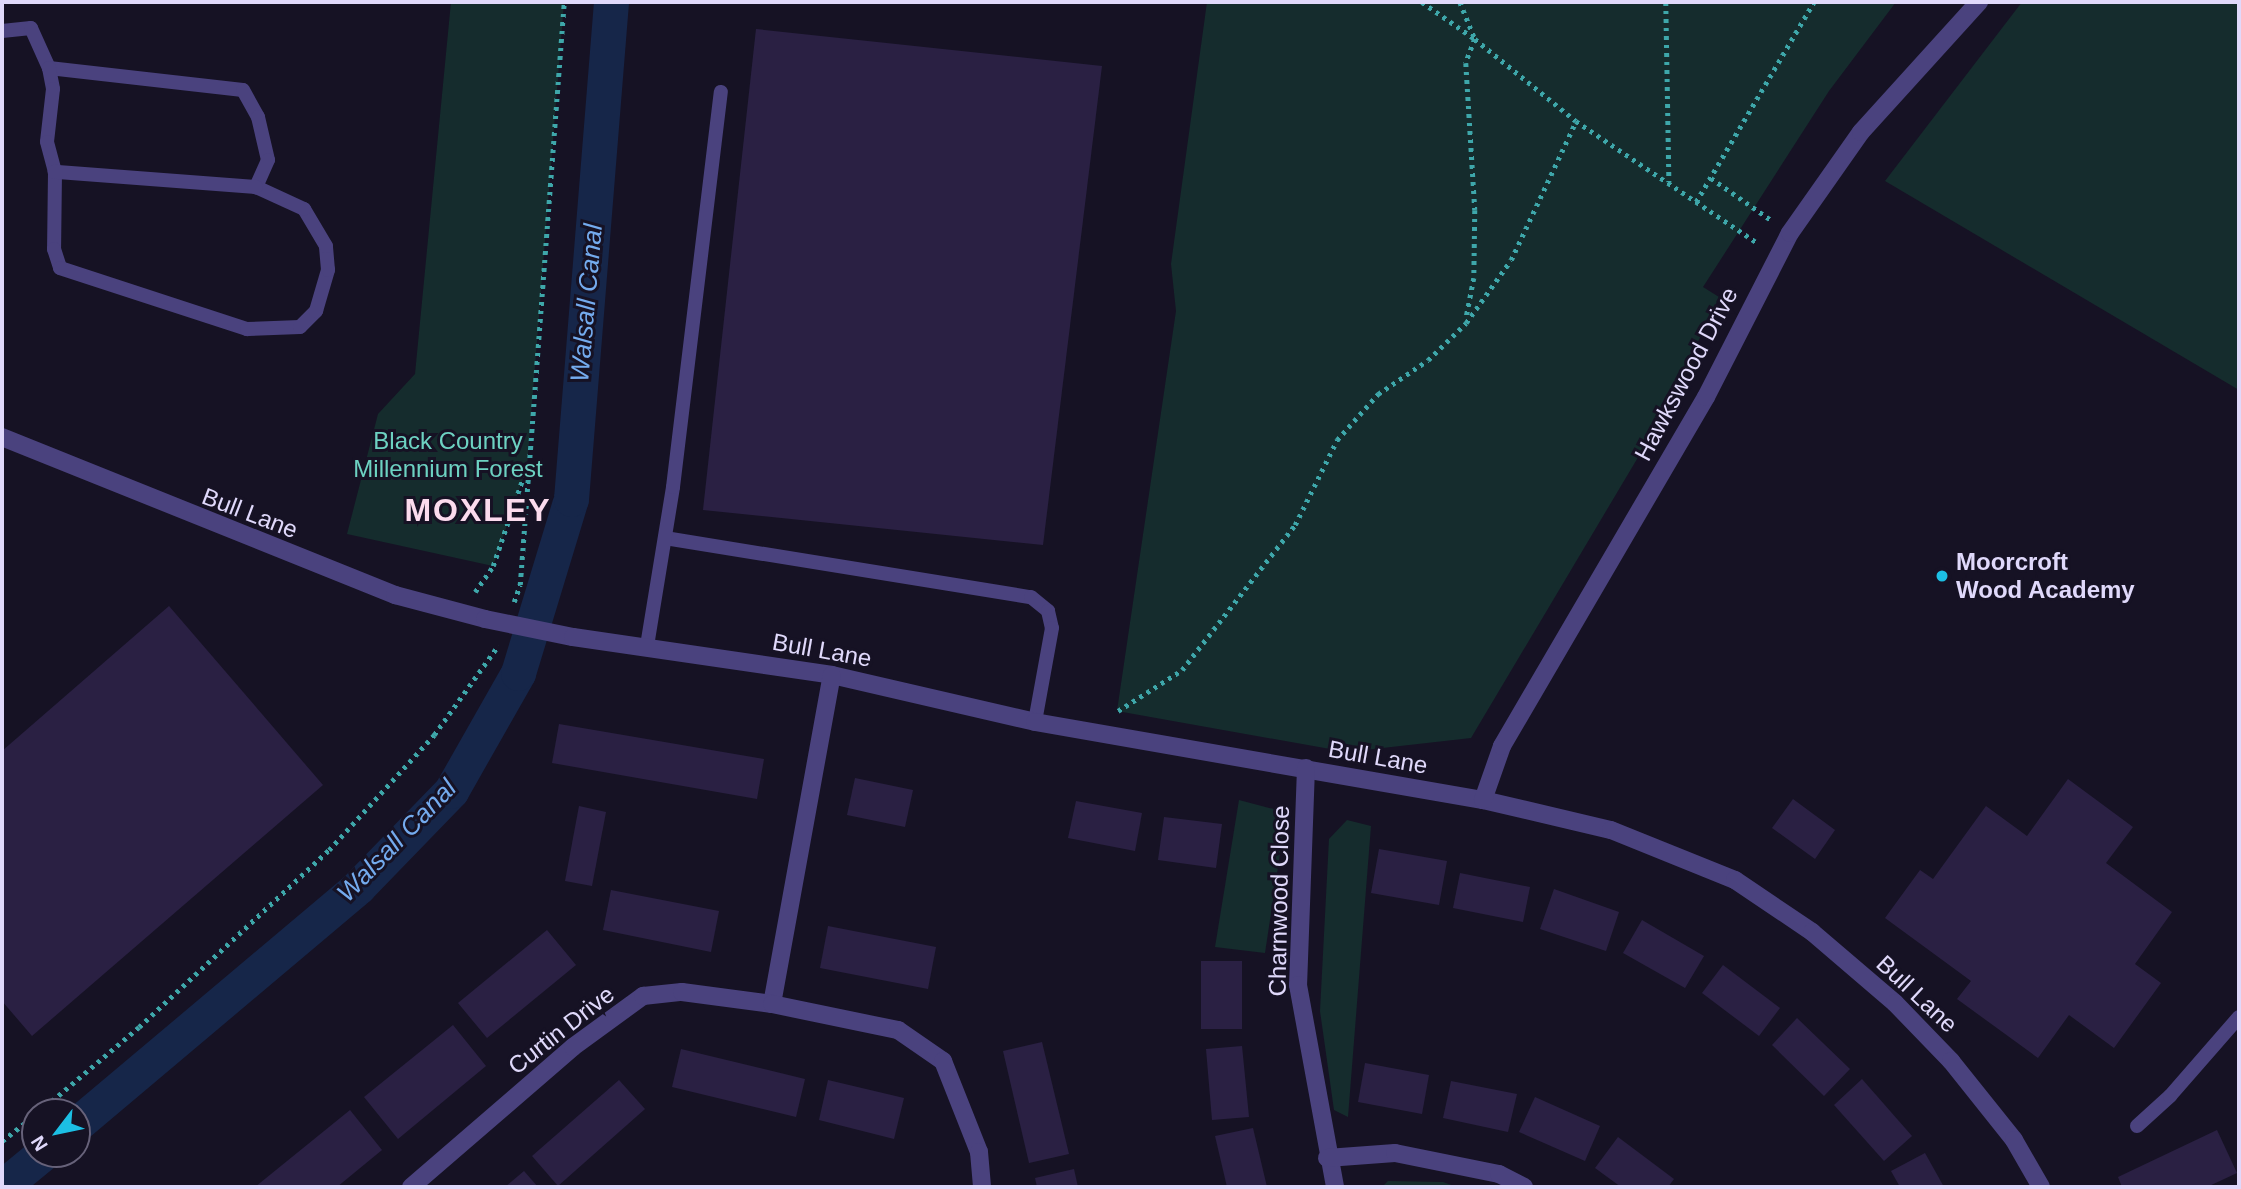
<!DOCTYPE html>
<html>
<head>
<meta charset="utf-8">
<style>
  body { margin:0 }
  #map { position:relative; width:2241px; height:1189px; overflow:hidden; background:#161224; font-family:Helvetica,sans-serif }
  div>[style] { position:absolute }
  .green>* { inset:0; background:#152c2d }
  .canal>* { height:35px; margin:-17.5px; padding:0 17.5px; transform-origin:17.5px; border-radius:17.5px; background:#162649 }
  .building>* { inset:0; background:#2a2043 }
  .path>* { height:4.5px; margin-top:-2.25px; transform-origin:0; background:repeating-linear-gradient(90deg,#3ea7aa 0 3.5px,transparent 0 8.5px) }
  .service>* { height:14px; margin:-7px; padding:0 7px; transform-origin:7px; border-radius:7px; background:#4a427e }
  .minor>* { height:18px; margin:-9px; padding:0 9px; transform-origin:9px; border-radius:9px; background:#4a427e }
  .dots>* { width:19px; height:19px; translate:-50% -50%; box-sizing:border-box; border:4px solid #161224; border-radius:50% }
  span { translate:-50% -50%; white-space:nowrap; text-align:center; line-height:1.15; -webkit-text-stroke:6px #161224; paint-order:stroke }
  .street-label { font-size:24px; color:#e0d9fb }
  .park-label { font-size:24px; color:#6dd2c2 }
  .poi-label { font-size:24px; color:#e0d9fb; font-weight:700 }
  .left { translate:0 -50%; text-align:left }
  .water-label { font-size:26px; color:#74abee; font-style:italic }
  .district-label { font-size:32px; color:#fbdbed; font-weight:700; letter-spacing:2px }
  .frame { position:absolute; inset:0; border:4px solid #e0d9fb; pointer-events:none }
  .north { position:absolute; left:21px; top:1098px; width:70px; height:70px; box-sizing:border-box; background:#161224; border:2px solid #67627a; border-radius:50%; rotate:238deg; font-size:19px; font-weight:700; line-height:28px; text-align:center; color:#e0d9fb }
  .north::after { content:''; display:block; margin:auto; width:24px; height:32px; background:#1cbfe4; clip-path:polygon(50% 0,100% 100%,50% 72%,0 100%) }
</style>
</head>
<body>
<div id="map">
  <div class="green">
    <div style="clip-path:polygon(451px 2px,564px 2px,527px 467px,493px 566px,347px 534px,378px 414px,415px 374px)"></div>
    <div style="clip-path:polygon(1207px 2px,1896px 2px,1829px 91px,1703px 287px,1719px 297px,1665px 412px,1471px 738px,1347px 752px,1117px 711px,1176px 311px,1171px 264px)"></div>
    <div style="clip-path:polygon(2022px 2px,2239px 2px,2239px 390px,1885px 181px)"></div>
    <div style="clip-path:polygon(1239px 800px,1281px 811px,1284px 827px,1265px 953px,1215px 947px)"></div>
    <div style="clip-path:polygon(1347px 820px,1371px 826px,1348px 1117px,1334px 1110px,1320px 1011px,1329px 839px)"></div>
    <div style="clip-path:polygon(1388px 1181px,1443px 1182px,1457px 1187px,1382px 1187px)"></div>
  </div>
  <div class="canal">
    <div style="left:77px;top:1124px;width:368px;rotate:-40.1deg"></div>
    <div style="left:358px;top:887px;width:134px;rotate:-45.9deg"></div>
    <div style="left:451px;top:791px;width:136px;rotate:-60.4deg"></div>
    <div style="left:518px;top:673px;width:182px;rotate:-73.1deg"></div>
    <div style="left:571px;top:499px;width:499px;rotate:-85.4deg"></div>
    <div style="left:2px;top:1187px;width:52px;rotate:-39.5deg"></div>
  </div>
  <div class="building">
    <div style="clip-path:polygon(756px 29px,1102px 66px,1043px 545px,703px 510px)"></div>
    <div style="clip-path:polygon(169px 606px,323px 785px,32px 1036px,2px 1001px,2px 751px)"></div>
    <div style="clip-path:polygon(559px 724px,764px 759px,757px 799px,552px 763px)"></div>
    <div style="clip-path:polygon(855px 778px,913px 790px,905px 827px,847px 815px)"></div>
    <div style="clip-path:polygon(2068px 779px,2133px 827px,2106px 863px,2172px 912px,2135px 964px,2161px 983px,2114px 1048px,2069px 1015px,2038px 1058px,1957px 999px,1971px 981px,1885px 918px,1920px 870px,1933px 879px,1986px 806px,2027px 836px)"></div>
    <div style="clip-path:polygon(1793px 799px,1835px 830px,1815px 859px,1772px 828px)"></div>
    <div style="clip-path:polygon(1076px 801px,1142px 813px,1135px 851px,1068px 838px)"></div>
    <div style="clip-path:polygon(579px 806px,606px 812px,592px 886px,565px 881px)"></div>
    <div style="clip-path:polygon(1164px 817px,1222px 824px,1216px 868px,1158px 860px)"></div>
    <div style="clip-path:polygon(1379px 849px,1447px 861px,1439px 905px,1371px 893px)"></div>
    <div style="clip-path:polygon(1460px 873px,1530px 887px,1523px 922px,1453px 908px)"></div>
    <div style="clip-path:polygon(1554px 889px,1619px 912px,1606px 951px,1540px 929px)"></div>
    <div style="clip-path:polygon(611px 890px,719px 911px,711px 952px,603px 930px)"></div>
    <div style="clip-path:polygon(1642px 920px,1704px 956px,1685px 988px,1623px 953px)"></div>
    <div style="clip-path:polygon(828px 926px,936px 947px,928px 989px,820px 968px)"></div>
    <div style="clip-path:polygon(547px 930px,576px 965px,487px 1038px,458px 1003px)"></div>
    <div style="clip-path:polygon(1201px 961px,1242px 961px,1242px 1029px,1201px 1029px)"></div>
    <div style="clip-path:polygon(1723px 965px,1780px 1008px,1759px 1036px,1702px 993px)"></div>
    <div style="clip-path:polygon(1797px 1018px,1850px 1069px,1824px 1096px,1772px 1045px)"></div>
    <div style="clip-path:polygon(453px 1025px,486px 1066px,398px 1139px,364px 1097px)"></div>
    <div style="clip-path:polygon(1042px 1042px,1069px 1154px,1029px 1163px,1003px 1051px)"></div>
    <div style="clip-path:polygon(1242px 1046px,1249px 1117px,1212px 1120px,1206px 1049px)"></div>
    <div style="clip-path:polygon(681px 1049px,805px 1079px,796px 1117px,672px 1087px)"></div>
    <div style="clip-path:polygon(1365px 1063px,1429px 1075px,1422px 1114px,1358px 1102px)"></div>
    <div style="clip-path:polygon(1862px 1079px,1912px 1136px,1884px 1161px,1834px 1105px)"></div>
    <div style="clip-path:polygon(619px 1080px,645px 1109px,558px 1186px,532px 1156px)"></div>
    <div style="clip-path:polygon(828px 1080px,904px 1098px,894px 1139px,819px 1120px)"></div>
    <div style="clip-path:polygon(1451px 1081px,1517px 1094px,1508px 1132px,1443px 1118px)"></div>
    <div style="clip-path:polygon(1535px 1097px,1600px 1126px,1585px 1161px,1519px 1132px)"></div>
    <div style="clip-path:polygon(350px 1110px,382px 1150px,337px 1187px,255px 1187px)"></div>
    <div style="clip-path:polygon(1253px 1128px,1267px 1187px,1227px 1187px,1215px 1136px)"></div>
    <div style="clip-path:polygon(2217px 1130px,2237px 1173px,2207px 1187px,2122px 1187px,2118px 1177px)"></div>
    <div style="clip-path:polygon(1618px 1137px,1674px 1179px,1668px 1187px,1621px 1187px,1595px 1168px)"></div>
    <div style="clip-path:polygon(1925px 1153px,1944px 1187px,1900px 1187px,1891px 1171px)"></div>
    <div style="clip-path:polygon(1074px 1169px,1078px 1187px,1037px 1187px,1035px 1178px)"></div>
    <div style="clip-path:polygon(524px 1171px,538px 1187px,505px 1187px)"></div>
  </div>
  <div class="path">
    <div style="left:1422px;top:2px;width:65px;rotate:34.9deg"></div>
    <div style="left:1475px;top:39px;width:26px;rotate:111deg"></div>
    <div style="left:1466px;top:63px;width:147px;rotate:86.5deg"></div>
    <div style="left:1475px;top:210px;width:68px;rotate:90.8deg"></div>
    <div style="left:1474px;top:278px;width:42px;rotate:101deg"></div>
    <div style="left:1460px;top:2px;width:40px;rotate:68deg"></div>
    <div style="left:1475px;top:39px;width:130px;rotate:39.1deg"></div>
    <div style="left:1576px;top:121px;width:217px;rotate:33.9deg"></div>
    <div style="left:1666px;top:2px;width:180px;rotate:89deg"></div>
    <div style="left:1711px;top:178px;width:73px;rotate:35deg"></div>
    <div style="left:1696px;top:202px;width:232px;rotate:-59.5deg"></div>
    <div style="left:475px;top:592px;width:32px;rotate:-55deg"></div>
    <div style="left:493px;top:566px;width:96px;rotate:-71.2deg"></div>
    <div style="left:514px;top:602px;width:18px;rotate:-71deg"></div>
    <div style="left:520px;top:585px;width:585px;rotate:-85.68deg"></div>
    <div style="left:1118px;top:711px;width:76px;rotate:-32.6deg"></div>
    <div style="left:1182px;top:670px;width:184px;rotate:-52.1deg"></div>
    <div style="left:1295px;top:525px;width:95px;rotate:-63.7deg"></div>
    <div style="left:1337px;top:440px;width:62px;rotate:-48.3deg"></div>
    <div style="left:1378px;top:394px;width:60px;rotate:-34.2deg"></div>
    <div style="left:1428px;top:360px;width:53px;rotate:-44.2deg"></div>
    <div style="left:1466px;top:323px;width:77px;rotate:-54.5deg"></div>
    <div style="left:1511px;top:260px;width:153px;rotate:-64.9deg"></div>
    <div style="left:39px;top:1112px;width:131px;rotate:-40.4deg"></div>
    <div style="left:139px;top:1027px;width:260px;rotate:-43deg"></div>
    <div style="left:329px;top:850px;width:156px;rotate:-47.6deg"></div>
    <div style="left:434px;top:735px;width:110px;rotate:-54.3deg"></div>
    <div style="left:2px;top:1141px;width:42px;rotate:-38.2deg"></div>
  </div>
  <div class="service">
    <div style="left:2px;top:31px;width:29px;rotate:-6deg"></div>
    <div style="left:31px;top:28px;width:44px;rotate:65.8deg"></div>
    <div style="left:49px;top:68px;width:195px;rotate:6.5deg"></div>
    <div style="left:243px;top:90px;width:31px;rotate:61deg"></div>
    <div style="left:258px;top:117px;width:44px;rotate:76.9deg"></div>
    <div style="left:268px;top:160px;width:30px;rotate:114deg"></div>
    <div style="left:49px;top:68px;width:21px;rotate:79deg"></div>
    <div style="left:53px;top:89px;width:53px;rotate:96.5deg"></div>
    <div style="left:47px;top:142px;width:31px;rotate:75deg"></div>
    <div style="left:55px;top:172px;width:77px;rotate:90.7deg"></div>
    <div style="left:54px;top:249px;width:20px;rotate:72deg"></div>
    <div style="left:60px;top:268px;width:197px;rotate:18.1deg"></div>
    <div style="left:247px;top:329px;width:53px;rotate:-2.2deg"></div>
    <div style="left:300px;top:327px;width:23px;rotate:-45deg"></div>
    <div style="left:316px;top:311px;width:43px;rotate:-73.7deg"></div>
    <div style="left:328px;top:270px;width:24px;rotate:-95deg"></div>
    <div style="left:326px;top:246px;width:43px;rotate:-120.7deg"></div>
    <div style="left:304px;top:209px;width:53px;rotate:-155.4deg"></div>
    <div style="left:256px;top:187px;width:202px;rotate:-175.7deg"></div>
    <div style="left:665px;top:538px;width:371px;rotate:9.2deg"></div>
    <div style="left:1031px;top:597px;width:22px;rotate:39deg"></div>
    <div style="left:1048px;top:611px;width:17px;rotate:77deg"></div>
    <div style="left:1052px;top:628px;width:96px;rotate:100.3deg"></div>
    <div style="left:647px;top:646px;width:161px;rotate:-80.7deg"></div>
    <div style="left:673px;top:487px;width:398px;rotate:-83.1deg"></div>
    <div style="left:2137px;top:1126px;width:45px;rotate:-42.3deg"></div>
    <div style="left:2170px;top:1096px;width:105px;rotate:-48.9deg"></div>
  </div>
  <div class="minor">
    <div style="left:2px;top:437px;width:424px;rotate:21.9deg"></div>
    <div style="left:395px;top:595px;width:93px;rotate:14.9deg"></div>
    <div style="left:485px;top:619px;width:90px;rotate:11.6deg"></div>
    <div style="left:573px;top:637px;width:262px;rotate:8.3deg"></div>
    <div style="left:832px;top:675px;width:208px;rotate:13deg"></div>
    <div style="left:1035px;top:722px;width:455px;rotate:9.9deg"></div>
    <div style="left:1483px;top:800px;width:131px;rotate:13.2deg"></div>
    <div style="left:1611px;top:830px;width:134px;rotate:22deg"></div>
    <div style="left:1735px;top:880px;width:93px;rotate:34deg"></div>
    <div style="left:1812px;top:932px;width:109px;rotate:40.5deg"></div>
    <div style="left:1895px;top:1003px;width:81px;rotate:46deg"></div>
    <div style="left:1951px;top:1061px;width:101px;rotate:51.4deg"></div>
    <div style="left:2014px;top:1140px;width:54px;rotate:60.1deg"></div>
    <div style="left:1306px;top:768px;width:217px;rotate:92.1deg"></div>
    <div style="left:1298px;top:985px;width:205px;rotate:79.6deg"></div>
    <div style="left:1483px;top:800px;width:57px;rotate:-70.6deg"></div>
    <div style="left:1502px;top:746px;width:404px;rotate:-59.7deg"></div>
    <div style="left:1706px;top:397px;width:184px;rotate:-62.9deg"></div>
    <div style="left:1790px;top:233px;width:123px;rotate:-54.9deg"></div>
    <div style="left:1861px;top:132px;width:176px;rotate:-47.8deg"></div>
    <div style="left:772px;top:1004px;width:334px;rotate:-79.7deg"></div>
    <div style="left:1327px;top:1158px;width:68px;rotate:-4.2deg"></div>
    <div style="left:1395px;top:1153px;width:106px;rotate:11.4deg"></div>
    <div style="left:1499px;top:1174px;width:28px;rotate:27deg"></div>
    <div style="left:411px;top:1187px;width:214px;rotate:-40.8deg"></div>
    <div style="left:573px;top:1047px;width:87px;rotate:-36.1deg"></div>
    <div style="left:643px;top:996px;width:39px;rotate:-6deg"></div>
    <div style="left:682px;top:992px;width:91px;rotate:7.6deg"></div>
    <div style="left:772px;top:1004px;width:129px;rotate:11.7deg"></div>
    <div style="left:898px;top:1030px;width:55px;rotate:34.6deg"></div>
    <div style="left:943px;top:1061px;width:98px;rotate:68.4deg"></div>
    <div style="left:979px;top:1152px;width:35px;rotate:85deg"></div>
  </div>
  <div class="dots">
    <div style="left:1942px;top:576px;background:#1cbfe4"></div>
  </div>
  <div class="street-label">
    <span style="left:1686px;top:374px;rotate:-62deg">Hawkswood Drive</span>
    <span style="left:250px;top:513px;rotate:21deg">Bull Lane</span>
    <span style="left:822px;top:650px;rotate:10deg">Bull Lane</span>
    <span style="left:1378px;top:757px;rotate:10deg">Bull Lane</span>
    <span style="left:1279px;top:901px;rotate:-89deg">Charnwood Close</span>
    <span style="left:1917px;top:994px;rotate:43deg">Bull Lane</span>
    <span style="left:561px;top:1030px;rotate:-38deg">Curtin Drive</span>
  </div>
  <div class="park-label">
    <span style="left:448px;top:455px">Black Country<br>Millennium Forest</span>
  </div>
  <div class="poi-label">
    <span class="left" style="left:1956px;top:576px">Moorcroft<br>Wood Academy</span>
  </div>
  <div class="water-label">
    <span style="left:587px;top:303px;rotate:-85deg">Walsall Canal</span>
    <span style="left:397px;top:841px;rotate:-46deg">Walsall Canal</span>
  </div>
  <div class="district-label">
    <span style="left:478px;top:510px">MOXLEY</span>
  </div>
  <div class="frame"></div>
  <div class="north">N</div>
</div>
</body>
</html>
